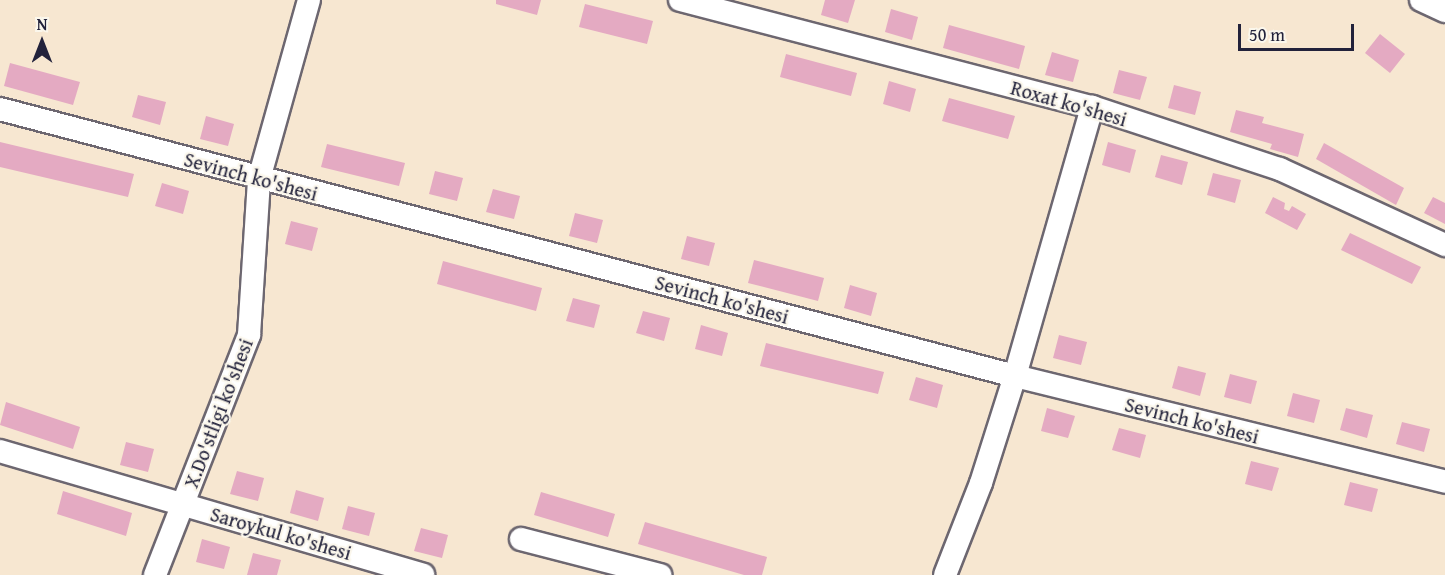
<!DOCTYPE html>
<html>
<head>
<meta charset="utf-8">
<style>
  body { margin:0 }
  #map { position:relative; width:1445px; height:575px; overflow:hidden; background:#f7e7d1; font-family:"Gentium Book Plus",serif }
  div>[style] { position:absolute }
  .building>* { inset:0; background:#e4aac2 }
  .roads { filter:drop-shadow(2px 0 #6d6770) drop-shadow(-2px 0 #6d6770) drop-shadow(0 2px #6d6770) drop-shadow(0 -2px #6d6770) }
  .minor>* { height:22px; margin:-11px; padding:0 11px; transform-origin:11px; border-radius:11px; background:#fff }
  span { translate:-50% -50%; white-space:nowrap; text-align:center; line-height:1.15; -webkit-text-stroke:4.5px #fbf7ec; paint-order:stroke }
  .street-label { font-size:20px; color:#22223b }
  .north { position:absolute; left:12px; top:12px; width:60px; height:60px; -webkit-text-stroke:4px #fbf7ec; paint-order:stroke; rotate:0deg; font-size:16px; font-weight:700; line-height:24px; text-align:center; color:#22223b }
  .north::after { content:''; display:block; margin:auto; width:21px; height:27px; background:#22223b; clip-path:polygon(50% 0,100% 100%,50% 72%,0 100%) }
  .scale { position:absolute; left:1238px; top:24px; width:116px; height:27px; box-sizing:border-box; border:3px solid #22223b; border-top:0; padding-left:8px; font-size:18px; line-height:21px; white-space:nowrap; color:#22223b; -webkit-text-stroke:4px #fbf7ec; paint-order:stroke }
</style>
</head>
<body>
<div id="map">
  <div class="building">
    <div style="clip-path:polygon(496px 0,541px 0,537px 15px,496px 4px)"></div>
    <div style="clip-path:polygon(825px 0,855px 0,848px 23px,821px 15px)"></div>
    <div style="clip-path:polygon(585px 4px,653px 21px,647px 44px,579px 27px)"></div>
    <div style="clip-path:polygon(891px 9px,918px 17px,912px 40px,885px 32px)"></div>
    <div style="clip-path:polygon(949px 25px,1025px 46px,1019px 69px,943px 48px)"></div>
    <div style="clip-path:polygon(1380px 34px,1405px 54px,1390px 73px,1365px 53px)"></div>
    <div style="clip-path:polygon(1052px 52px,1079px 60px,1073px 82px,1045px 75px)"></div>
    <div style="clip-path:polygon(786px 54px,857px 73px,851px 96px,780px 77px)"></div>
    <div style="clip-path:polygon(10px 63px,80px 82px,73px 105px,4px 86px)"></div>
    <div style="clip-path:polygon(1119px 70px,1147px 77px,1140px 100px,1113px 93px)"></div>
    <div style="clip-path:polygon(889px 81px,916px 89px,910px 112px,883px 104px)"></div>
    <div style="clip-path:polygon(1174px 85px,1201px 92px,1195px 115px,1168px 108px)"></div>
    <div style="clip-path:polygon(138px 95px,166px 102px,160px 125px,132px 117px)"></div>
    <div style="clip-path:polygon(949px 98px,1015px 116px,1008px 139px,942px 121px)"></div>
    <div style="clip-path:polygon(1236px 110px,1264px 117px,1262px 123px,1304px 134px,1298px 157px,1270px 149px,1272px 144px,1230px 132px)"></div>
    <div style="clip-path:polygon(206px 116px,234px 124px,228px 146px,200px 139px)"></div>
    <div style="clip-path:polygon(0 142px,134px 174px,128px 197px,0 167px)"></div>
    <div style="clip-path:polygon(1108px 142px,1136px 150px,1130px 173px,1102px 165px)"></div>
    <div style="clip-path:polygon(1324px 143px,1404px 188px,1396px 205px,1316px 159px)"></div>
    <div style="clip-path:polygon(327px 144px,405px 163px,399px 186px,321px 167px)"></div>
    <div style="clip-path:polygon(1161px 155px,1188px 162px,1182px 185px,1155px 177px)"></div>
    <div style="clip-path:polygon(435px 171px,463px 178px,457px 201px,429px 194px)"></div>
    <div style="clip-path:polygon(1213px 173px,1241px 180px,1235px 203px,1207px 195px)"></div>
    <div style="clip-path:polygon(162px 183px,189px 191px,183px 214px,155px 206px)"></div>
    <div style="clip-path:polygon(493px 189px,520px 196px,514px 219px,486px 212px)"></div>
    <div style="clip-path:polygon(1273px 197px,1285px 203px,1284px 209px,1289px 211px,1292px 206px,1306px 214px,1297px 230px,1265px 213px)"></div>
    <div style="clip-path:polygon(1433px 197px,1445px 203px,1445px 224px,1424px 213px)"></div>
    <div style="clip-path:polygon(575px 213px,603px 220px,597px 243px,569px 236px)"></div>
    <div style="clip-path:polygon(291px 221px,318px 228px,312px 251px,285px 244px)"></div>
    <div style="clip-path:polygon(1350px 233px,1421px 267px,1412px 284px,1341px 250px)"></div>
    <div style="clip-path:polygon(687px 236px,715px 243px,709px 266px,681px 259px)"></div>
    <div style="clip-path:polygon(754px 260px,824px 278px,818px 301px,748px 283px)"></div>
    <div style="clip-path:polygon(443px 261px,542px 288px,536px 311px,437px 284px)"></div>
    <div style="clip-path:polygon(850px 285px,877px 293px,871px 316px,844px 308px)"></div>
    <div style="clip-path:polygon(573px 298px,600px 305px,594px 328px,566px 321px)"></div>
    <div style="clip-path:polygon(643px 311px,670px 318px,664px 341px,636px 333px)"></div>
    <div style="clip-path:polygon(701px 325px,728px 333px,722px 356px,695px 349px)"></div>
    <div style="clip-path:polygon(1059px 335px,1087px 342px,1081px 365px,1053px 358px)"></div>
    <div style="clip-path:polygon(766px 343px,884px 372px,878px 394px,760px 366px)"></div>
    <div style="clip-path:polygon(1178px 366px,1206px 373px,1200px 396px,1172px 388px)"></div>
    <div style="clip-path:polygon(1230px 374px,1257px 381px,1251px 404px,1224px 397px)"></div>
    <div style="clip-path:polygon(916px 377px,943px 385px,937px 408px,909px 400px)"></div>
    <div style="clip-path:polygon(1293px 393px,1320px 400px,1314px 423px,1287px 416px)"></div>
    <div style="clip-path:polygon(6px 402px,80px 427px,73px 449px,0 425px)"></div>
    <div style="clip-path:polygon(1047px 408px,1075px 416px,1068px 438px,1041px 431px)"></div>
    <div style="clip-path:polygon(1346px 408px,1373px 415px,1367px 438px,1340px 430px)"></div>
    <div style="clip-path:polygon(1402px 422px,1430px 429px,1424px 452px,1396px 444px)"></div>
    <div style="clip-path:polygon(1119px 428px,1146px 435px,1140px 458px,1112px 450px)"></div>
    <div style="clip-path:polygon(126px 442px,154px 449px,148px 472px,120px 465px)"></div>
    <div style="clip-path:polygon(1251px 461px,1279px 468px,1272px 491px,1245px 484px)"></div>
    <div style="clip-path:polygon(237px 471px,264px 478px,258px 501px,230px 494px)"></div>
    <div style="clip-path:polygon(1350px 482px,1378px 489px,1372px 512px,1344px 505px)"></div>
    <div style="clip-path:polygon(296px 490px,324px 498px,318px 521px,290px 513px)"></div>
    <div style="clip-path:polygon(63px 491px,132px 513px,126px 536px,57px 514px)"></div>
    <div style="clip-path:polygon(541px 492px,615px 514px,608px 537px,534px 515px)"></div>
    <div style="clip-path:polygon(348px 506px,375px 513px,369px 536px,342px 529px)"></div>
    <div style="clip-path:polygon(645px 522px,767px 557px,762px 575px,744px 575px,638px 544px)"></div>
    <div style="clip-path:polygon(421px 528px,448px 535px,442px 558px,414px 551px)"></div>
    <div style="clip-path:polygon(202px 539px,230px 547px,224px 569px,196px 562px)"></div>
    <div style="clip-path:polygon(253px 553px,281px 560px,277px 575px,247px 575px)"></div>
  </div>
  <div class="roads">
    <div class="minor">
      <div style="left:680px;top:0;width:426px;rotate:14.6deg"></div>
      <div style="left:1092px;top:107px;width:198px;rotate:18.3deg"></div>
      <div style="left:1280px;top:169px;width:182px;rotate:24.7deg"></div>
      <div style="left:1421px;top:0;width:26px;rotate:25deg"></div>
      <div style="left:0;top:109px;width:1050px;rotate:14.74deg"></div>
      <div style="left:1015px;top:376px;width:443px;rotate:13.8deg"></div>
      <div style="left:0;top:451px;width:441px;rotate:16.3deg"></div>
      <div style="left:521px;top:539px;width:144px;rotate:14.5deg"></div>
      <div style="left:155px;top:575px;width:258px;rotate:-68.6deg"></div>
      <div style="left:249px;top:335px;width:156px;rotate:-86.3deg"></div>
      <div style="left:259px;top:179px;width:186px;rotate:-74.4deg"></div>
      <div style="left:945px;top:575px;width:99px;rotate:-68.6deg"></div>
      <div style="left:981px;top:483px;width:112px;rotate:-72.4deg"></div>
      <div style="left:1015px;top:376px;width:280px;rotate:-74deg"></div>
    </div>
  </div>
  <div class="street-label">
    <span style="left:1069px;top:103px;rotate:16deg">Roxat ko'shesi</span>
    <span style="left:251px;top:176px;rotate:15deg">Sevinch ko'shesi</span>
    <span style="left:722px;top:299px;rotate:15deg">Sevinch ko'shesi</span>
    <span style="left:218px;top:413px;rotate:-69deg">X.Do'stligi ko'shesi</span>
    <span style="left:1192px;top:420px;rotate:14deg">Sevinch ko'shesi</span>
    <span style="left:281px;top:533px;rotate:16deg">Saroykul ko'shesi</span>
  </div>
  <div class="north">N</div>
  <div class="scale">50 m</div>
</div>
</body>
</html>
